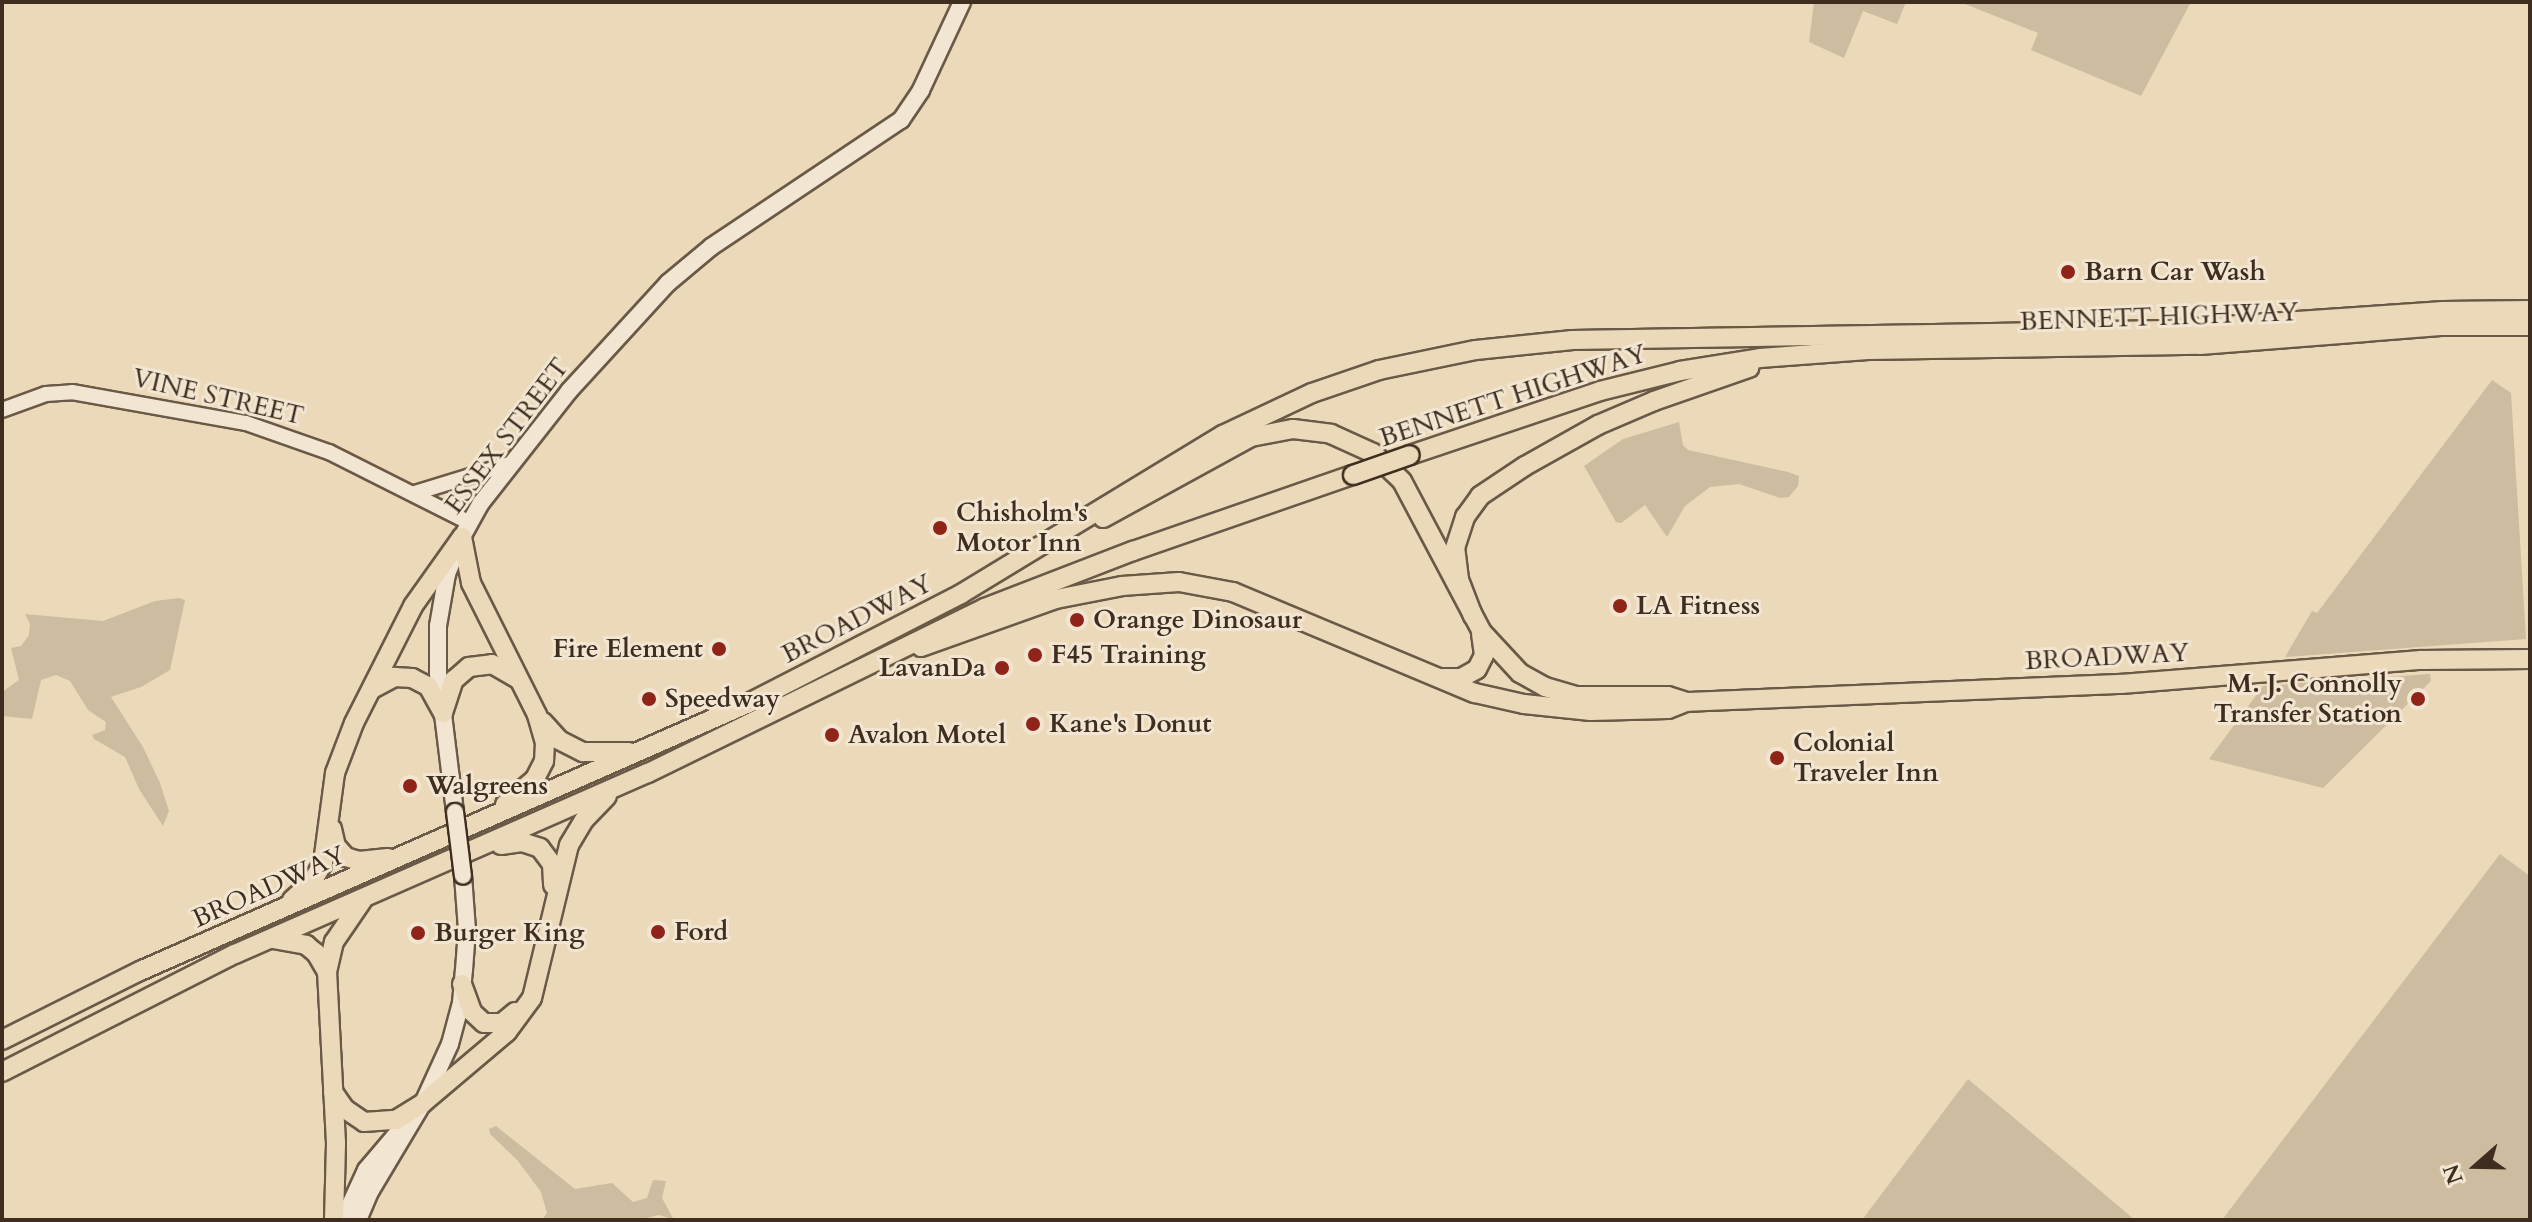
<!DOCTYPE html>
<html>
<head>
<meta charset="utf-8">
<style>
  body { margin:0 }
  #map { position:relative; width:2532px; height:1222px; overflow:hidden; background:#ebd9ba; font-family:Cardo,serif }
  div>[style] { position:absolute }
  .green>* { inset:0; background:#cebca0 }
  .roads { filter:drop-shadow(2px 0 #6a5946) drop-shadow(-2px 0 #6a5946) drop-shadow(0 2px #6a5946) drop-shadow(0 -2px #6a5946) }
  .tertiary>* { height:14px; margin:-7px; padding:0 7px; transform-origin:7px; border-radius:7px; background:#f2e6d2 }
  .secondary>* { height:16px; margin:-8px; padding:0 8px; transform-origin:8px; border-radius:8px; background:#f2e6d2 }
  .primary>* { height:18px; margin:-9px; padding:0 9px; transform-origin:9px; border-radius:9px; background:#ebd9ba }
  .trunk>* { height:18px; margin:-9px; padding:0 9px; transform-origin:9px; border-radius:9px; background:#ebd9ba }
  .bridges { filter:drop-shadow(2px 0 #3f2e1f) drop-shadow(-2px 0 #3f2e1f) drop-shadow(0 2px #3f2e1f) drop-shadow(0 -2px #3f2e1f) }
  .secondary-bridge>* { height:16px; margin:-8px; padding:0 8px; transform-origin:8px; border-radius:8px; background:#f2e6d2 }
  .trunk-bridge>* { height:18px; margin:-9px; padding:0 9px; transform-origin:9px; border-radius:9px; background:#ebd9ba }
  .dots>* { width:22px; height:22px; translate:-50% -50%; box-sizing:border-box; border:4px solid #f2e6d2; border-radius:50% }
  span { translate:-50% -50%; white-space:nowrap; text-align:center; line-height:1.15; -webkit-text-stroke:6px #f2e6d2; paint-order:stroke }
  .poi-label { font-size:26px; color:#3f2e1f; font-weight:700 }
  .left { translate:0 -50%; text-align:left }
  .right { translate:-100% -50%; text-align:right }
  .street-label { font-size:26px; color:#3f2e1f }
  .frame { position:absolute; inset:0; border:4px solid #3f2e1f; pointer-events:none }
  .north { position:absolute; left:2436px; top:1126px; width:80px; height:80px; -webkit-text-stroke:6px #f2e6d2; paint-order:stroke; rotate:250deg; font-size:22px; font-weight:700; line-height:32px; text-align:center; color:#3f2e1f }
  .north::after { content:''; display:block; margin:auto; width:28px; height:36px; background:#3f2e1f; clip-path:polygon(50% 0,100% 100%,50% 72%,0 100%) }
</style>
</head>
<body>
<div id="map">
  <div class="green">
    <div style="clip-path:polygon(1814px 2px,1906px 2px,1897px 24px,1863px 11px,1844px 58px,1809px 42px)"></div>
    <div style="clip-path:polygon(1960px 2px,2191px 2px,2141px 96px,2031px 50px,2038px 33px)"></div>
    <div style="clip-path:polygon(2492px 380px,2511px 393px,2526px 639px,2285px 657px,2312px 611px,2317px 613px)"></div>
    <div style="clip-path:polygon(1679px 422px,1683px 445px,1688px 450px,1788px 472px,1799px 476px,1798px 486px,1789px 497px,1780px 498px,1739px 484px,1710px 487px,1685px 506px,1667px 537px,1645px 505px,1621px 523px,1616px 522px,1584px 466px,1623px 439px)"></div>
    <div style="clip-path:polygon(179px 598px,185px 600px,170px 670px,141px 687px,111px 697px,143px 747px,160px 783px,169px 811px,163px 826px,139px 789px,125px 757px,94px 739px,92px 735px,105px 730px,106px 722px,88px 710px,70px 681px,56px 675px,41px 680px,32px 719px,2px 716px,2px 692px,19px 680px,11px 648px,21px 646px,29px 635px,30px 624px,25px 614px,103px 621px,155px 601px)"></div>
    <div style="clip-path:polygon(2430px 674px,2431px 681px,2323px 788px,2209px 759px,2263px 686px)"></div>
    <div style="clip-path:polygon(2500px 854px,2530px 876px,2530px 1220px,2222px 1220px)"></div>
    <div style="clip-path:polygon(1968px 1079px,2135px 1220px,1862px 1220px)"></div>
    <div style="clip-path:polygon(496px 1126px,575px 1189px,612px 1183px,633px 1202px,647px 1198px,653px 1180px,666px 1181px,662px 1198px,674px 1220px,659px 1215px,638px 1220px,542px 1220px,547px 1213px,541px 1192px,518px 1161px,490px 1134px,489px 1129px)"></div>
  </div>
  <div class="roads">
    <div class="tertiary">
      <div style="left:2px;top:410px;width:47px;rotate:-20deg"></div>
      <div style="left:46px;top:394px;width:26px;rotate:-4deg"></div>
      <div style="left:72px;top:392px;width:177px;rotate:10.1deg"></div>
      <div style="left:246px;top:423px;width:88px;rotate:19.3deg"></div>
      <div style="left:329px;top:452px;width:158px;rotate:26.7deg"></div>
      <div style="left:415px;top:493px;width:98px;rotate:-17.1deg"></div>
    </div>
    <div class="secondary">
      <div style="left:455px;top:812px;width:140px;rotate:-97deg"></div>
      <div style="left:438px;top:673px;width:47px;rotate:-90deg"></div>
      <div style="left:438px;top:626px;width:53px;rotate:-80.2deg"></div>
      <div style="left:447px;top:574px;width:40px;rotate:-68deg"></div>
      <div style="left:462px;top:537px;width:39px;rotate:-61deg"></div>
      <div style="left:481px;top:503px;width:142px;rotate:-51.8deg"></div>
      <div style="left:569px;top:391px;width:147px;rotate:-47.5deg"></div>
      <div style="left:668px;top:283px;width:56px;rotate:-39.9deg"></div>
      <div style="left:711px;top:247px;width:229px;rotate:-33.8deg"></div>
      <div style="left:901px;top:120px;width:36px;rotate:-56deg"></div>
      <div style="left:921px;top:90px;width:97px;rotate:-65deg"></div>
      <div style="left:343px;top:1220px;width:55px;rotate:-65.3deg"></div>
      <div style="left:366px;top:1170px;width:51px;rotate:-49.8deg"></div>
      <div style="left:358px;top:1220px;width:30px;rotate:-67deg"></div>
      <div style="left:370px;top:1192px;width:104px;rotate:-59.2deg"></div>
      <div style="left:423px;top:1103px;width:65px;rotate:-65.4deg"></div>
      <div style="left:450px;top:1044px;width:42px;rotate:-75deg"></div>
      <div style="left:461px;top:1003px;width:33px;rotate:-85deg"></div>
      <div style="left:464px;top:970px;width:40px;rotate:-85.7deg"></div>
      <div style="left:467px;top:930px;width:54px;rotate:-94.2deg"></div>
    </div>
    <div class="primary">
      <div style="left:1103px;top:518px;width:169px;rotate:-28.7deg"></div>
      <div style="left:1251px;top:437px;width:43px;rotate:-10.8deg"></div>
      <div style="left:1293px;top:429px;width:38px;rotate:7deg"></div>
      <div style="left:1331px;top:434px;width:46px;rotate:24.3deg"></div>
      <div style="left:1373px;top:453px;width:40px;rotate:44deg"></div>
      <div style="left:1402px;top:481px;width:171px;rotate:62.1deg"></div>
      <div style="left:1482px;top:632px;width:56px;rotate:47.2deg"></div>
      <div style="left:1520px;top:673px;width:29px;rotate:29deg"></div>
      <div style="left:1545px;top:687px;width:32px;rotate:16deg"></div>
      <div style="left:1576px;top:696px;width:92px"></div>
      <div style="left:1668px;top:696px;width:19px;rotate:18deg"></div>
      <div style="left:921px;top:647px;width:143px;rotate:-19.6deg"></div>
      <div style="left:1056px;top:599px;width:67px;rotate:-11.1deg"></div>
      <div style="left:1122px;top:586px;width:57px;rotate:-4deg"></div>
      <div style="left:1179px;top:582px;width:55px;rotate:10.5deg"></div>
      <div style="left:1233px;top:592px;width:262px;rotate:22.7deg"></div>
      <div style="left:1475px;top:693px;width:50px;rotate:12.7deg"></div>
      <div style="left:1524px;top:704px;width:67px;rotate:6deg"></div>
      <div style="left:1591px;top:711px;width:77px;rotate:-1.5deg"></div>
      <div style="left:1668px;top:709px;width:19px;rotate:-21deg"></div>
      <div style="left:1686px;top:702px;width:435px;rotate:-2.4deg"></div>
      <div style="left:2121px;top:684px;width:301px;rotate:-4.6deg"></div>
      <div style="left:2421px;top:660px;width:109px;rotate:-0.5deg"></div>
      <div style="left:1443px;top:678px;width:18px"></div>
      <div style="left:1461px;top:678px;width:18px;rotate:-29deg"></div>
      <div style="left:1477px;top:669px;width:16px;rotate:-63deg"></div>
      <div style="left:1484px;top:655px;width:21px;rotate:-98deg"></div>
    </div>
    <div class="trunk">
      <div style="left:1410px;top:455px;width:200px;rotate:-18.6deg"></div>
      <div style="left:1600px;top:391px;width:82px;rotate:-14deg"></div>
      <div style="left:1680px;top:371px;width:81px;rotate:-9.2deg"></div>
      <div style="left:1760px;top:358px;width:108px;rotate:-4.2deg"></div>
      <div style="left:1868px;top:350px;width:332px;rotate:-0.9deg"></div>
      <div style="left:2200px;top:345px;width:241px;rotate:-4.5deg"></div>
      <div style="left:2440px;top:326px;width:90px"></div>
      <div style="left:462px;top:537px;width:47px;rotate:78.9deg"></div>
      <div style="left:471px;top:583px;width:148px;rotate:63.4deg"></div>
      <div style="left:537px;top:715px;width:29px;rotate:74deg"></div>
      <div style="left:545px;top:743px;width:18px;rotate:93deg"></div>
      <div style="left:544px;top:761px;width:20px;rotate:117deg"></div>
      <div style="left:535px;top:779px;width:39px;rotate:140deg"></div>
      <div style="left:1473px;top:616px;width:40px;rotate:-111deg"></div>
      <div style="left:1459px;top:579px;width:31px;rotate:-97deg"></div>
      <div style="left:1455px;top:548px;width:33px;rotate:-72deg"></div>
      <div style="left:1465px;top:517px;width:26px;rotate:-54deg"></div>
      <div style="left:1480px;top:496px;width:54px;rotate:-33.7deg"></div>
      <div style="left:1525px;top:466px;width:84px;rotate:-29.3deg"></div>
      <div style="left:1598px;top:425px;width:61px;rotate:-23.2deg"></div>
      <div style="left:1654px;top:401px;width:101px;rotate:-19.2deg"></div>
      <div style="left:372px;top:689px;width:26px;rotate:-28deg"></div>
      <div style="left:395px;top:677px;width:17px;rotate:3deg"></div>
      <div style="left:412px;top:678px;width:18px;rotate:27deg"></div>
      <div style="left:428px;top:686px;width:31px;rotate:61deg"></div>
      <div style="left:443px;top:713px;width:35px;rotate:-72deg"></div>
      <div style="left:454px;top:680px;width:20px;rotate:-41deg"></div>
      <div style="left:469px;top:667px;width:23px;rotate:-7deg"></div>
      <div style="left:492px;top:664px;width:30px;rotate:30deg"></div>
      <div style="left:543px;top:722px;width:24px;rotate:48deg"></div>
      <div style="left:559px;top:740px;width:27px;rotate:27deg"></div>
      <div style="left:583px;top:752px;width:46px"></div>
      <div style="left:332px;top:829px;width:17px;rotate:77deg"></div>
      <div style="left:336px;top:846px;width:15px;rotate:48deg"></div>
      <div style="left:346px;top:857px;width:14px;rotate:17deg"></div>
      <div style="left:359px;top:861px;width:29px;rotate:-6deg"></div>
      <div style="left:501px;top:845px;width:21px;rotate:-8deg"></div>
      <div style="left:522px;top:842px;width:19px;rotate:18deg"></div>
      <div style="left:540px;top:848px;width:20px;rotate:53deg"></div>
      <div style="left:552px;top:864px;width:21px;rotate:87deg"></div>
      <div style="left:292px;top:900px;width:27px;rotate:-42deg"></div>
      <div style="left:312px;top:882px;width:22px;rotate:-60deg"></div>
      <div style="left:323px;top:863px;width:91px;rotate:-82.4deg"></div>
      <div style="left:335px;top:773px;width:53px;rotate:-69.2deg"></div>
      <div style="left:354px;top:723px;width:131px;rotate:-63.2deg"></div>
      <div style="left:413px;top:606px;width:85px;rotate:-54.6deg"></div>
      <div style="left:273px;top:939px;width:34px;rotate:10deg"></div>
      <div style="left:306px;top:945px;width:13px;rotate:39deg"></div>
      <div style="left:316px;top:953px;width:22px;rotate:60deg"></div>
      <div style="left:462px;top:984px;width:30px;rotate:70deg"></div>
      <div style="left:472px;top:1012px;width:16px;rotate:43deg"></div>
      <div style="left:484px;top:1023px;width:18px"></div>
      <div style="left:502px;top:1023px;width:17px;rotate:-40deg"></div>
      <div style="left:2px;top:1040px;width:154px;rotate:-26.6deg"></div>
      <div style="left:140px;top:971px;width:668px;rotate:-23.76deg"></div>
      <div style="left:751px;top:702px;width:236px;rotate:-27.2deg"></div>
      <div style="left:961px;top:594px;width:306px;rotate:-31.3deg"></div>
      <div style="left:1223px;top:435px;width:98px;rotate:-25.3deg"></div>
      <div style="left:1312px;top:393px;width:71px;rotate:-18.9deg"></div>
      <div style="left:1379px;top:370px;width:99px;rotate:-11.7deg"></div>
      <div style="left:1476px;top:350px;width:97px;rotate:-5.9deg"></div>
      <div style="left:1572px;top:340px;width:594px;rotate:-0.96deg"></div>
      <div style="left:2166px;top:330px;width:278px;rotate:-3.9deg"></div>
      <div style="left:2443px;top:311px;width:87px;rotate:-0.7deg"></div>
      <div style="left:2px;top:1072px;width:261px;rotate:-26.9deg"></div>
      <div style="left:235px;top:954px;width:451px;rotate:-23.7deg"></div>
      <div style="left:648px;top:773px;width:375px;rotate:-26.1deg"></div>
      <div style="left:985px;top:608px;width:159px;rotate:-21.1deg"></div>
      <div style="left:1133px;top:551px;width:233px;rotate:-19.1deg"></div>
      <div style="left:333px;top:1092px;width:21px;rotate:55deg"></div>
      <div style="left:345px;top:1109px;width:23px;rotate:34deg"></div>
      <div style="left:364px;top:1122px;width:32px;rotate:-4deg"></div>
      <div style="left:396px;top:1120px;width:32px;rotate:-32deg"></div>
      <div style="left:423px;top:1103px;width:110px;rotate:-40.2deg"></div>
      <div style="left:507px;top:1032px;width:42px;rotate:-53.7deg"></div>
      <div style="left:532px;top:998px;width:157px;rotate:-76.4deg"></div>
      <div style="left:569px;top:845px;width:29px;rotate:-59deg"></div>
      <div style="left:584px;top:820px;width:33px;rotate:-46deg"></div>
      <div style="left:334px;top:1220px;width:77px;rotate:-88.5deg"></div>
      <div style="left:336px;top:1143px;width:171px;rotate:-93deg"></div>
      <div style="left:327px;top:972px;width:31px;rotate:-77deg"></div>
      <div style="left:334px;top:942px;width:50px;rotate:-55.7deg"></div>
    </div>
  </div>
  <div class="bridges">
    <div class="secondary-bridge">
      <div style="left:455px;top:812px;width:64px;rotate:82.9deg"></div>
    </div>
    <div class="trunk-bridge">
      <div style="left:1353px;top:475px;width:60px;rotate:-19.3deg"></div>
    </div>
  </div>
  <div class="dots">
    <div style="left:2068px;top:272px;background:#8f2418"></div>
    <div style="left:940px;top:528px;background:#8f2418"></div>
    <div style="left:1620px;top:606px;background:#8f2418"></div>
    <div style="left:1077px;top:620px;background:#8f2418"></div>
    <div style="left:719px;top:649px;background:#8f2418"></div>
    <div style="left:1035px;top:655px;background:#8f2418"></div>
    <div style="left:1002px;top:668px;background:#8f2418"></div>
    <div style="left:649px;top:699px;background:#8f2418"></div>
    <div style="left:2418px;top:699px;background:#8f2418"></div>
    <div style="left:1033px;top:724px;background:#8f2418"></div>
    <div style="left:832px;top:735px;background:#8f2418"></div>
    <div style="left:1777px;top:758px;background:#8f2418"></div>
    <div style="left:410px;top:786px;background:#8f2418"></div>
    <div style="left:658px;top:932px;background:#8f2418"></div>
    <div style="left:418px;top:933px;background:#8f2418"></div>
  </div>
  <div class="poi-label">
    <span class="left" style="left:2084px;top:272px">Barn Car Wash</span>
    <span class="left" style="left:956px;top:528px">Chisholm's<br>Motor Inn</span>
    <span class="left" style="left:1636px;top:606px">LA Fitness</span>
    <span class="left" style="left:1093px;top:620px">Orange Dinosaur</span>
    <span class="right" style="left:703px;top:649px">Fire Element</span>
    <span class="left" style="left:1051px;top:655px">F45 Training</span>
    <span class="right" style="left:986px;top:668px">LavanDa</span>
    <span class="right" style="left:2402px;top:699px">M. J. Connolly<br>Transfer Station</span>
    <span class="left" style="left:665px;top:699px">Speedway</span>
    <span class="left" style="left:1049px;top:724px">Kane's Donut</span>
    <span class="left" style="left:848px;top:735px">Avalon Motel</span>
    <span class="left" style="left:1793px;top:758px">Colonial<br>Traveler Inn</span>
    <span class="left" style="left:426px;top:786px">Walgreens</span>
    <span class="left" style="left:674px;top:932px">Ford</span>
    <span class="left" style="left:434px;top:933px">Burger King</span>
  </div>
  <div class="street-label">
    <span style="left:2159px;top:317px;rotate:-2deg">BENNETT HIGHWAY</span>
    <span style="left:1513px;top:396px;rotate:-18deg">BENNETT HIGHWAY</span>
    <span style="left:218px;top:397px;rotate:13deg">VINE STREET</span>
    <span style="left:507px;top:436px;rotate:-53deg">ESSEX STREET</span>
    <span style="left:857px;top:619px;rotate:-27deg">BROADWAY</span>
    <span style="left:2107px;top:657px;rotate:-3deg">BROADWAY</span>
    <span style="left:269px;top:887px;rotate:-24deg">BROADWAY</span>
  </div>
  <div class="frame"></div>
  <div class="north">N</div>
</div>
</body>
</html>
